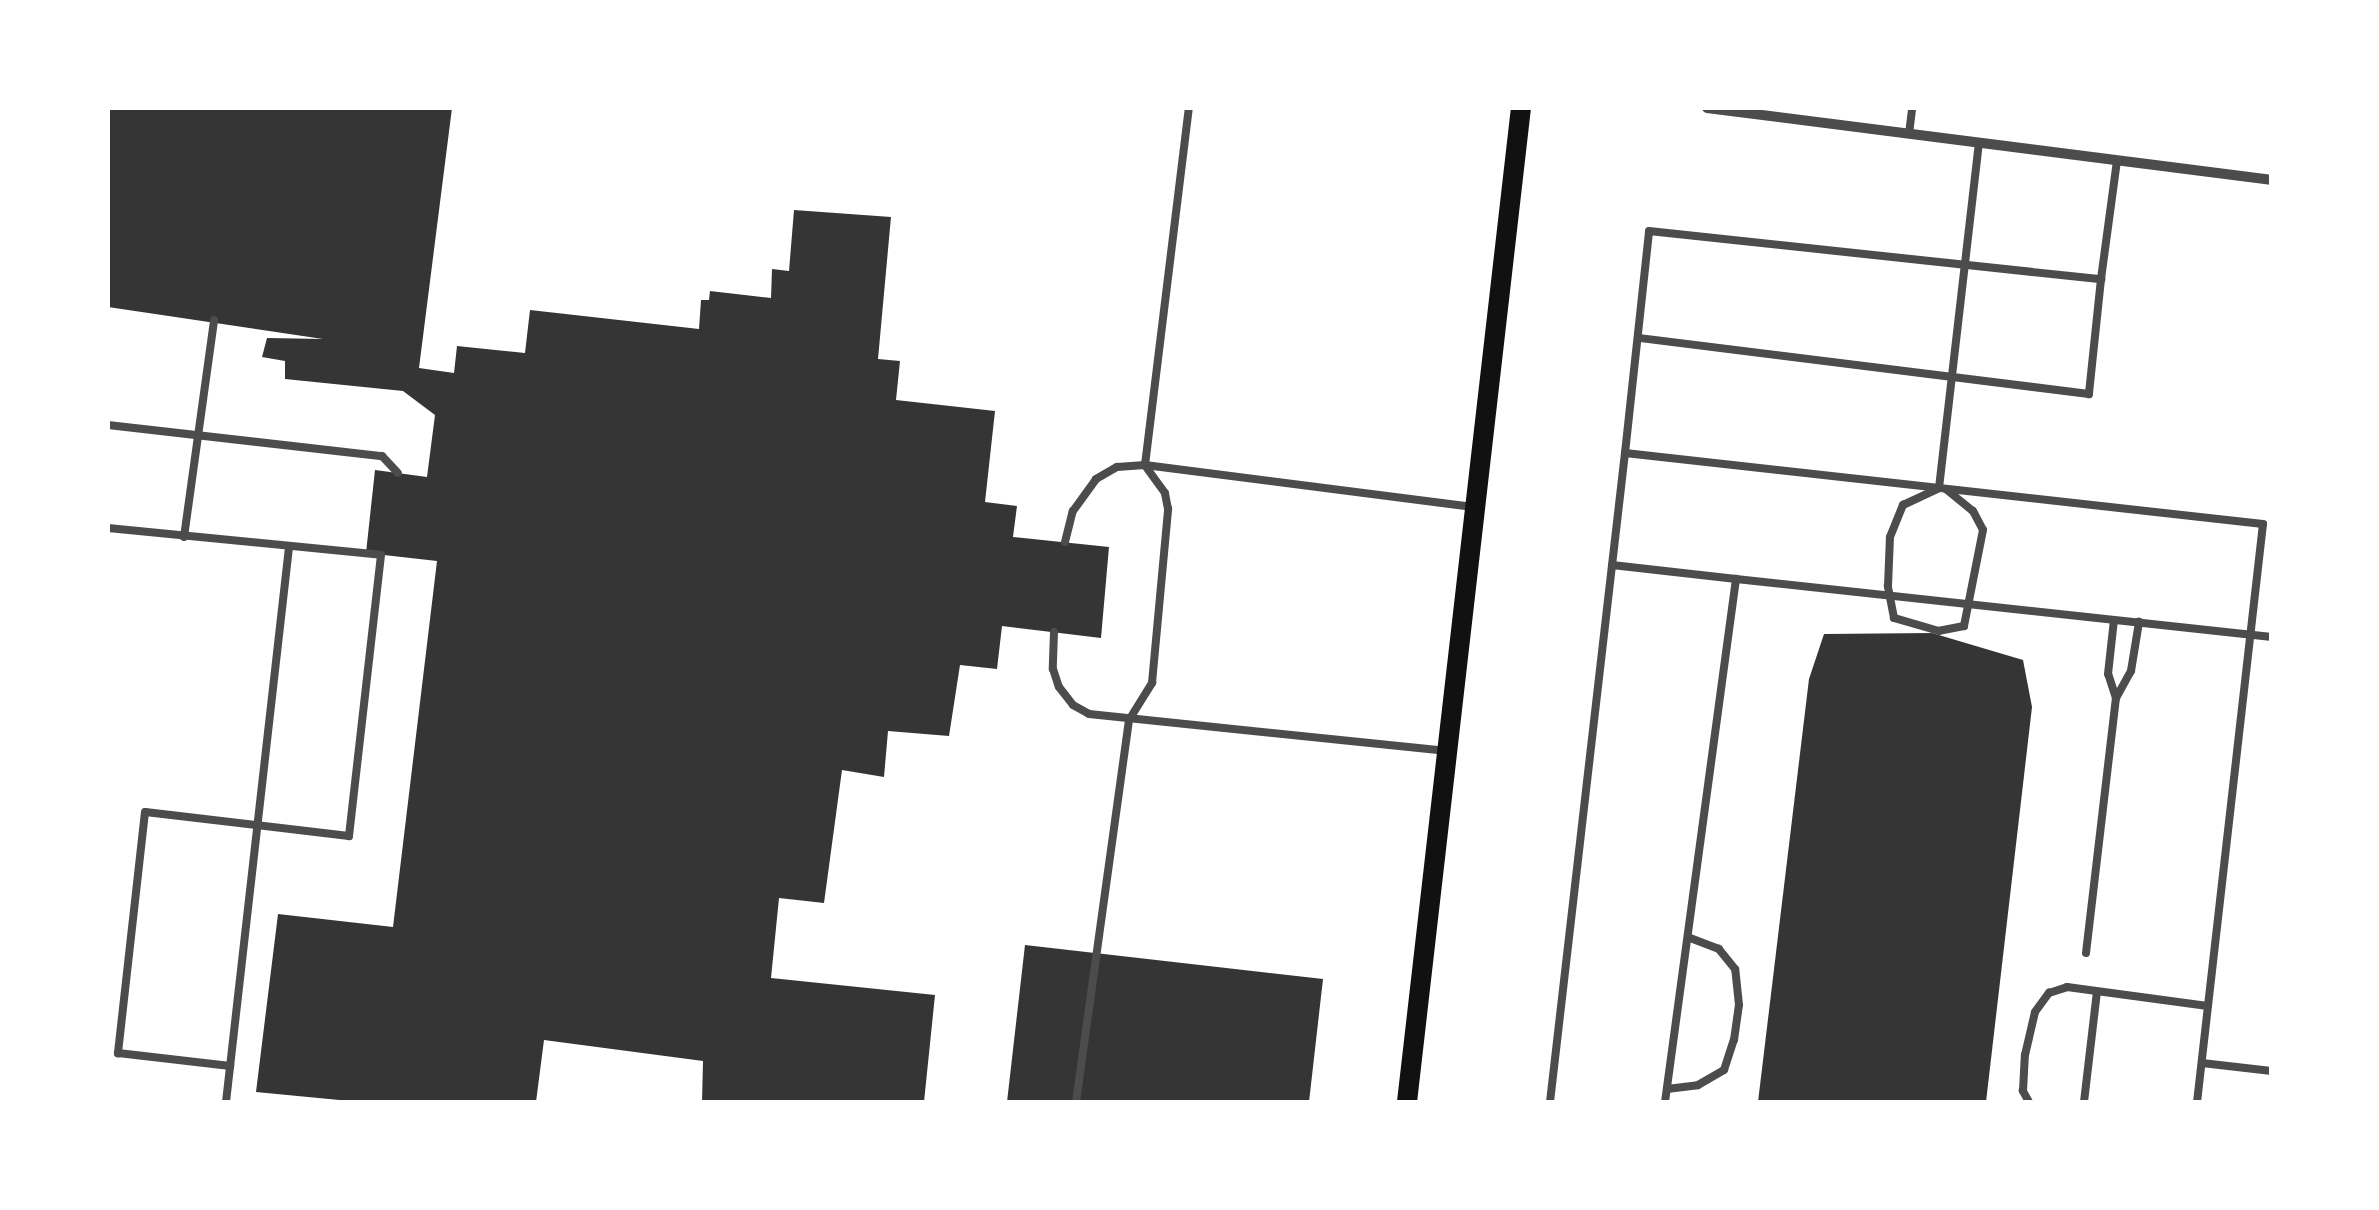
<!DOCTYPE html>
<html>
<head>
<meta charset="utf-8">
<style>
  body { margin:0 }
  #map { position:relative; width:2379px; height:1210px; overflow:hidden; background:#fff; font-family:"DejaVu Sans",sans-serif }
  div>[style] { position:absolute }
  .building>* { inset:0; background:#353535 }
  .service>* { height:8px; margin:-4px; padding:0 4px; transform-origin:4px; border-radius:4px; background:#4c4c4c }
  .minor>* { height:10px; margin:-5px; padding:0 5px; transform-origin:5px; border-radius:5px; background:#4c4c4c }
  .secondary>* { height:20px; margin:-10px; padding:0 10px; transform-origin:10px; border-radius:10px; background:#111 }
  span { translate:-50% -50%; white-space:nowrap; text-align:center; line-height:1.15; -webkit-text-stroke:10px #fff; paint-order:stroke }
  .frame { position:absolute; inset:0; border:110px solid #fff; pointer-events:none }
</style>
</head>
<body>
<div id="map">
  <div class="building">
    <div style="clip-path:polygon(108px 108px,452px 108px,419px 368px,454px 373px,457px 346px,525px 353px,530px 310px,699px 329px,701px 300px,709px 300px,710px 291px,771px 298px,772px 269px,789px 271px,794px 210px,891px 217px,878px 359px,900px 361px,896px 400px,995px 411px,985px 502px,1017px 506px,1013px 537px,1109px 547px,1101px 638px,1002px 626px,997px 669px,960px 665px,949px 736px,888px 731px,884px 777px,842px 770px,824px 903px,779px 898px,771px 978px,935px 995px,924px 1102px,702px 1102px,703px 1061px,544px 1040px,536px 1102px,360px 1102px,256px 1092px,278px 914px,393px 927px,437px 561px,366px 553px,375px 470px,427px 477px,435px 415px,403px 391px,285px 379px,285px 361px,262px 357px,267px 338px,323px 339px,108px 307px)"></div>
    <div style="clip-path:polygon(1932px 633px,2023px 660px,2032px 707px,1986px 1102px,1758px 1102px,1809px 679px,1824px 634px)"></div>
    <div style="clip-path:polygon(1025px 945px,1323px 979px,1309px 1102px,1007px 1102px)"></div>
  </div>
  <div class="service">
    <div style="left:1909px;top:134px;width:26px;rotate:-83deg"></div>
    <div style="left:2101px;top:279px;width:120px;rotate:-82.3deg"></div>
    <div style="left:108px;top:425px;width:276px;rotate:6.5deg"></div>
    <div style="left:382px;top:456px;width:23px;rotate:47deg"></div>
    <div style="left:1625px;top:453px;width:223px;rotate:-83.8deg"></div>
    <div style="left:1649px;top:231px;width:455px;rotate:6.1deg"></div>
    <div style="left:2101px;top:279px;width:116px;rotate:96deg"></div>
    <div style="left:2089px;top:394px;width:454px;rotate:-172.9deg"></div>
    <div style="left:1947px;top:490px;width:33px;rotate:39deg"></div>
    <div style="left:1973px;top:511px;width:21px;rotate:62deg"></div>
    <div style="left:1983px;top:530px;width:98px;rotate:101.2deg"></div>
    <div style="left:1964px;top:626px;width:25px;rotate:169deg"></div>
    <div style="left:1939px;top:631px;width:47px;rotate:-163.9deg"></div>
    <div style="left:1894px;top:618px;width:33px;rotate:-101deg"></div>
    <div style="left:1888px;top:586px;width:49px;rotate:-87.7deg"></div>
    <div style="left:1890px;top:537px;width:35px;rotate:-68deg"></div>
    <div style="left:1903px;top:505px;width:40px;rotate:-25deg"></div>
    <div style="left:1939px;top:488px;width:348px;rotate:-83.4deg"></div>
    <div style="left:108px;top:528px;width:274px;rotate:5.6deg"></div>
    <div style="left:381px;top:555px;width:283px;rotate:96.5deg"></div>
    <div style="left:349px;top:836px;width:205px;rotate:-173.3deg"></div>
    <div style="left:145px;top:812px;width:243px;rotate:96.4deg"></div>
    <div style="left:118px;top:1053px;width:113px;rotate:6.6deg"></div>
    <div style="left:184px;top:537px;width:219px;rotate:-82.1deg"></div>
    <div style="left:1065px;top:542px;width:32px;rotate:-76deg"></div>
    <div style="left:1073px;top:511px;width:39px;rotate:-54deg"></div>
    <div style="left:1096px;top:479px;width:24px;rotate:-30deg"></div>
    <div style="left:1117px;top:467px;width:28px;rotate:-4deg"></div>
    <div style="left:1145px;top:465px;width:333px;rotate:7.3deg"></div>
    <div style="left:1612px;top:565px;width:125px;rotate:6.4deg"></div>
    <div style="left:1054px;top:632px;width:37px;rotate:92deg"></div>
    <div style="left:1053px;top:669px;width:19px;rotate:72deg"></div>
    <div style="left:1059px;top:687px;width:23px;rotate:52deg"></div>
    <div style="left:1073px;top:705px;width:18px;rotate:29deg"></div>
    <div style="left:1089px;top:714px;width:358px;rotate:5.9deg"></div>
    <div style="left:2116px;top:698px;width:31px;rotate:-61deg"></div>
    <div style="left:2131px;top:671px;width:50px;rotate:-80.7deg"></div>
    <div style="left:2086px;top:953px;width:257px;rotate:-83.3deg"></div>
    <div style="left:2116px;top:698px;width:25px;rotate:-108deg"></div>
    <div style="left:2108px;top:674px;width:54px;rotate:-83.7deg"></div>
    <div style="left:2202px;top:1063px;width:70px;rotate:6.5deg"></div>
    <div style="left:1667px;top:1089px;width:31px;rotate:-7deg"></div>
    <div style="left:1698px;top:1085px;width:30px;rotate:-30deg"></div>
    <div style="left:1724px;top:1070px;width:32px;rotate:-72deg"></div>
    <div style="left:1734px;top:1040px;width:35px;rotate:-82deg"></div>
    <div style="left:1739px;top:1005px;width:36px;rotate:-96deg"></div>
    <div style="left:1735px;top:969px;width:26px;rotate:-129deg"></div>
    <div style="left:1719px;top:949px;width:33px;rotate:-159deg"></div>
    <div style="left:226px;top:1102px;width:559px;rotate:-83.52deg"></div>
    <div style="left:1076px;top:1102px;width:386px;rotate:-82.1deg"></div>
    <div style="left:1129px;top:720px;width:44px;rotate:-58.1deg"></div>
    <div style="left:1152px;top:683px;width:175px;rotate:-84.7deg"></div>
    <div style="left:1168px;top:509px;width:16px;rotate:-101deg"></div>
    <div style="left:1165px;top:493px;width:34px;rotate:-126deg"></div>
    <div style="left:1145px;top:465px;width:360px;rotate:-83deg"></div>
    <div style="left:1550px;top:1102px;width:653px;rotate:-83.41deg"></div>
    <div style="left:1625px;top:453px;width:642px;rotate:6.35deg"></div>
    <div style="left:2263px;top:524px;width:582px;rotate:96.51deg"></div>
    <div style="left:1665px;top:1102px;width:528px;rotate:-82.27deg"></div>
    <div style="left:1736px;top:579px;width:539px;rotate:6.18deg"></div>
    <div style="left:2029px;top:1102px;width:13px;rotate:-119deg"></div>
    <div style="left:2023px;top:1091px;width:36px;rotate:-87deg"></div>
    <div style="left:2025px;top:1055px;width:44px;rotate:-76.9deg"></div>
    <div style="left:2035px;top:1012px;width:24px;rotate:-54deg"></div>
    <div style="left:2049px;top:993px;width:19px;rotate:-18deg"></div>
    <div style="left:2067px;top:987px;width:142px;rotate:7.7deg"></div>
    <div style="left:2084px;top:1102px;width:111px;rotate:-83.3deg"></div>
  </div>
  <div class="minor">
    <div style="left:1707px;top:108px;width:570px;rotate:7.26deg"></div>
  </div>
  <div class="secondary">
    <div style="left:1407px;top:1102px;width:1001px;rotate:-83.46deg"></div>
  </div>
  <div class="frame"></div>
</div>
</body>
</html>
